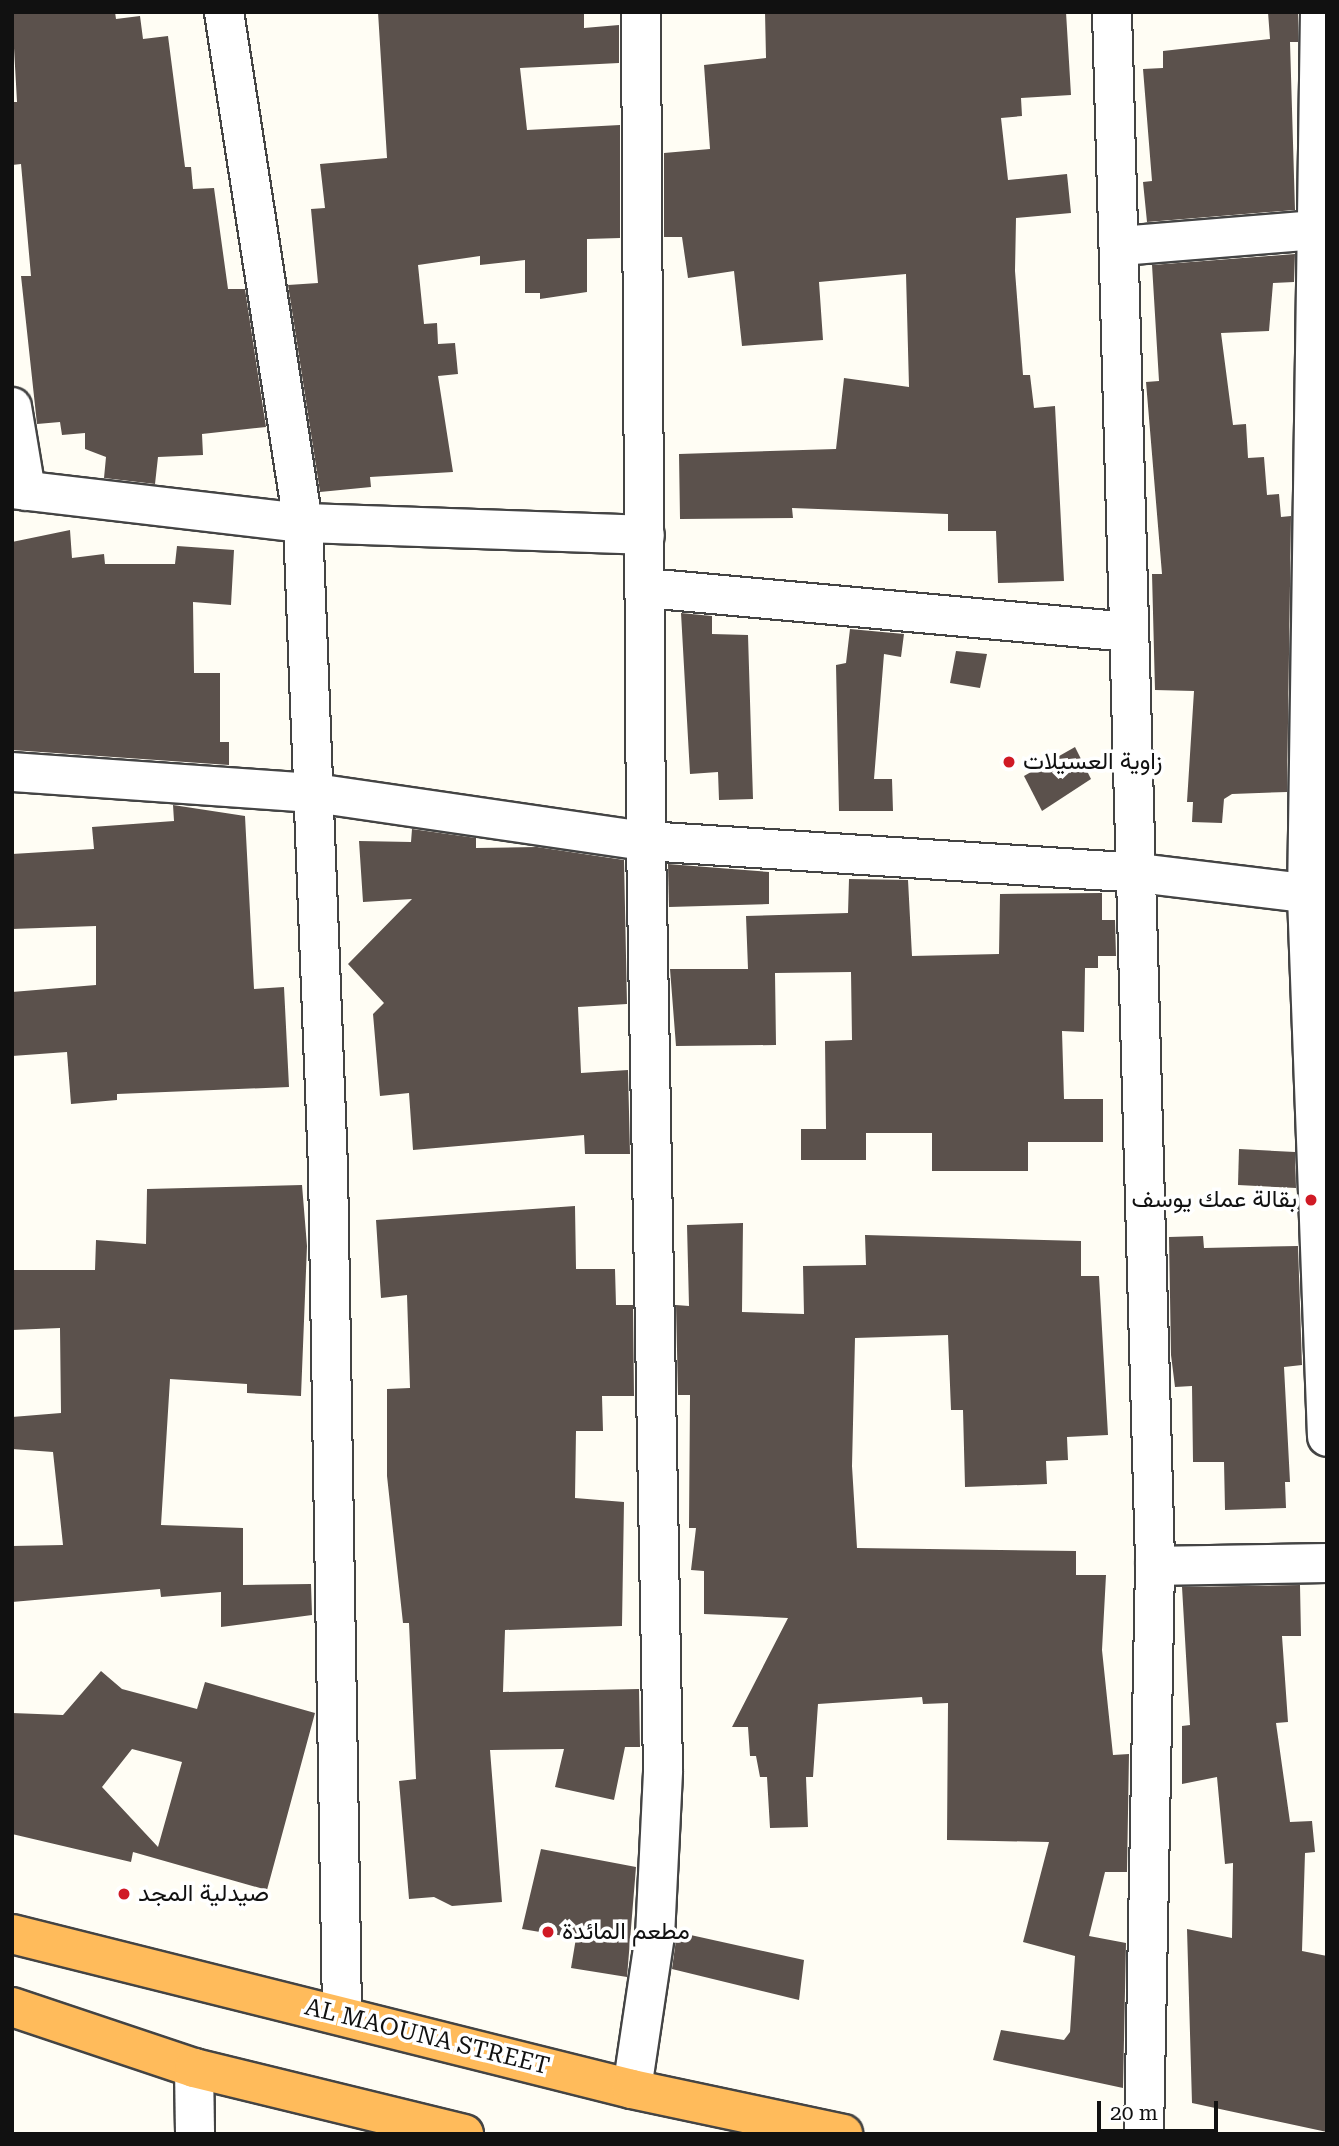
<!DOCTYPE html>
<html>
<head>
<meta charset="utf-8">
<style>
  body { margin:0 }
  #map { position:relative; width:1339px; height:2146px; overflow:hidden; background:#fffdf4; font-family:"Roboto Serif",Vazirmatn,serif }
  div>[style] { position:absolute }
  .building>* { inset:0; background:#5b514c }
  .roads { filter:drop-shadow(2px 0 #444) drop-shadow(-2px 0 #444) drop-shadow(0 2px #444) drop-shadow(0 -2px #444) }
  .minor>* { height:38px; margin:-19px; padding:0 19px; transform-origin:19px; border-radius:19px; background:#fff }
  .trunk>* { height:38px; margin:-19px; padding:0 19px; transform-origin:19px; border-radius:19px; background:#ffbb5b }
  .dots>* { width:19px; height:19px; translate:-50% -50%; box-sizing:border-box; border:4px solid #fff; border-radius:50% }
  span { translate:-50% -50%; white-space:nowrap; text-align:center; line-height:1.15; -webkit-text-stroke:7px #fff; paint-order:stroke }
  .poi-label { font-size:24px; color:#111 }
  .left { translate:0 -50%; text-align:left }
  .right { translate:-100% -50%; text-align:right }
  .street-label { font-size:24px; color:#111 }
  .frame { position:absolute; inset:0; border:14px solid #111; pointer-events:none }
  .scale { position:absolute; left:1097px; top:2101px; width:121px; height:32px; box-sizing:border-box; border:4px solid #111; border-top:0; padding-left:9px; font-size:21px; line-height:24px; white-space:nowrap; color:#111; -webkit-text-stroke:5px #fff; paint-order:stroke }
</style>
</head>
<body>
<div id="map">
  <div class="building">
    <div style="clip-path:polygon(12px 12px,115px 12px,116px 19px,140px 16px,143px 39px,168px 36px,185px 167px,191px 167px,193px 189px,214px 188px,228px 289px,245px 289px,266px 427px,202px 434px,203px 455px,158px 457px,155px 484px,104px 478px,106px 457px,85px 449px,85px 433px,62px 435px,60px 422px,37px 424px,21px 276px,31px 276px,21px 164px,12px 165px,12px 102px,17px 102px)"></div>
    <div style="clip-path:polygon(378px 12px,584px 12px,584px 28px,619px 25px,619px 63px,520px 68px,527px 130px,620px 125px,620px 238px,587px 239px,587px 292px,540px 299px,540px 293px,525px 293px,525px 260px,480px 265px,480px 256px,418px 265px,424px 324px,437px 323px,438px 344px,455px 343px,458px 374px,438px 376px,453px 472px,370px 477px,371px 487px,320px 492px,288px 285px,318px 283px,311px 209px,325px 208px,320px 164px,387px 158px)"></div>
    <div style="clip-path:polygon(765px 12px,1066px 12px,1071px 95px,1021px 98px,1022px 116px,1001px 118px,1008px 180px,1067px 174px,1071px 213px,1016px 218px,1015px 271px,1023px 375px,1030px 375px,1034px 408px,1055px 406px,1064px 581px,998px 583px,996px 531px,948px 531px,948px 514px,792px 508px,793px 518px,680px 519px,679px 454px,836px 449px,844px 378px,909px 387px,906px 274px,819px 282px,823px 340px,742px 346px,734px 271px,688px 278px,682px 237px,664px 237px,664px 153px,710px 149px,704px 65px,766px 58px)"></div>
    <div style="clip-path:polygon(1268px 12px,1298px 12px,1298px 42px,1290px 42px,1295px 210px,1147px 222px,1143px 182px,1152px 181px,1143px 69px,1163px 68px,1163px 51px,1270px 39px)"></div>
    <div style="clip-path:polygon(1295px 254px,1294px 282px,1273px 283px,1269px 331px,1221px 333px,1233px 425px,1246px 424px,1248px 458px,1264px 457px,1267px 495px,1279px 494px,1281px 517px,1291px 516px,1287px 792px,1232px 794px,1224px 799px,1222px 823px,1192px 822px,1193px 802px,1187px 802px,1194px 691px,1155px 690px,1152px 574px,1162px 574px,1146px 382px,1159px 381px,1152px 265px)"></div>
    <div style="clip-path:polygon(70px 530px,72px 558px,104px 554px,105px 564px,175px 564px,177px 546px,234px 550px,231px 605px,193px 602px,194px 673px,220px 673px,220px 742px,229px 742px,229px 765px,12px 750px,12px 542px)"></div>
    <div style="clip-path:polygon(681px 613px,712px 616px,712px 634px,748px 635px,753px 799px,719px 800px,718px 772px,690px 774px)"></div>
    <div style="clip-path:polygon(850px 629px,904px 634px,901px 657px,884px 654px,874px 779px,892px 779px,893px 811px,839px 811px,836px 665px,846px 663px)"></div>
    <div style="clip-path:polygon(956px 651px,987px 654px,980px 688px,950px 683px)"></div>
    <div style="clip-path:polygon(1075px 747px,1091px 779px,1042px 811px,1024px 776px)"></div>
    <div style="clip-path:polygon(173px 805px,245px 816px,254px 989px,284px 987px,289px 1087px,117px 1094px,117px 1100px,71px 1104px,67px 1052px,12px 1056px,12px 992px,96px 985px,96px 926px,12px 929px,12px 854px,94px 849px,92px 827px,174px 821px)"></div>
    <div style="clip-path:polygon(412px 829px,476px 838px,476px 848px,537px 847px,624px 860px,627px 1004px,578px 1007px,581px 1073px,628px 1070px,630px 1154px,585px 1154px,584px 1135px,413px 1150px,409px 1093px,380px 1096px,373px 1014px,384px 1003px,348px 964px,412px 899px,363px 902px,359px 841px,411px 842px)"></div>
    <div style="clip-path:polygon(668px 864px,769px 872px,769px 904px,669px 907px)"></div>
    <div style="clip-path:polygon(849px 879px,908px 880px,912px 956px,999px 954px,1000px 894px,1102px 893px,1102px 920px,1115px 920px,1116px 956px,1098px 956px,1098px 968px,1085px 968px,1084px 1032px,1062px 1031px,1064px 1099px,1103px 1099px,1103px 1142px,1028px 1142px,1028px 1171px,932px 1171px,932px 1133px,866px 1133px,866px 1160px,801px 1160px,801px 1129px,826px 1129px,825px 1041px,852px 1040px,851px 972px,775px 973px,776px 1045px,676px 1046px,670px 969px,748px 969px,746px 916px,848px 913px)"></div>
    <div style="clip-path:polygon(1239px 1149px,1295px 1152px,1296px 1188px,1238px 1185px)"></div>
    <div style="clip-path:polygon(302px 1185px,307px 1246px,301px 1396px,247px 1393px,247px 1384px,170px 1379px,161px 1525px,243px 1528px,243px 1585px,311px 1584px,312px 1615px,221px 1627px,221px 1592px,161px 1597px,160px 1589px,12px 1602px,12px 1546px,63px 1545px,53px 1452px,12px 1449px,12px 1417px,61px 1413px,60px 1328px,12px 1330px,12px 1270px,95px 1270px,96px 1240px,146px 1244px,147px 1189px)"></div>
    <div style="clip-path:polygon(575px 1206px,576px 1269px,615px 1269px,616px 1305px,633px 1305px,634px 1396px,602px 1396px,603px 1431px,576px 1431px,575px 1498px,624px 1502px,622px 1626px,505px 1630px,503px 1692px,639px 1689px,640px 1747px,625px 1747px,614px 1800px,555px 1787px,564px 1749px,490px 1750px,502px 1902px,452px 1906px,434px 1897px,409px 1899px,399px 1781px,416px 1779px,409px 1623px,403px 1623px,387px 1476px,387px 1389px,410px 1388px,407px 1295px,381px 1298px,376px 1220px)"></div>
    <div style="clip-path:polygon(743px 1223px,742px 1312px,804px 1314px,803px 1266px,866px 1265px,865px 1235px,1081px 1241px,1081px 1276px,1099px 1276px,1108px 1435px,1067px 1437px,1068px 1460px,1046px 1461px,1047px 1484px,965px 1487px,963px 1410px,951px 1410px,948px 1335px,855px 1338px,852px 1466px,857px 1548px,1076px 1551px,1076px 1575px,1106px 1575px,1102px 1650px,1113px 1755px,1129px 1754px,1127px 1872px,1105px 1872px,1089px 1936px,1126px 1943px,1123px 2088px,993px 2060px,1001px 2030px,1064px 2040px,1070px 2032px,1075px 1956px,1023px 1942px,1049px 1842px,947px 1840px,948px 1703px,923px 1704px,922px 1697px,818px 1704px,813px 1777px,806px 1777px,808px 1827px,770px 1828px,767px 1777px,760px 1777px,756px 1756px,750px 1756px,748px 1727px,732px 1727px,788px 1618px,704px 1614px,704px 1571px,691px 1570px,696px 1528px,689px 1528px,690px 1395px,678px 1395px,676px 1305px,689px 1306px,687px 1225px)"></div>
    <div style="clip-path:polygon(1203px 1236px,1204px 1248px,1298px 1246px,1302px 1365px,1284px 1367px,1290px 1482px,1285px 1482px,1286px 1508px,1225px 1510px,1224px 1462px,1193px 1462px,1192px 1386px,1175px 1387px,1171px 1355px,1169px 1237px)"></div>
    <div style="clip-path:polygon(1300px 1585px,1301px 1636px,1282px 1636px,1288px 1722px,1276px 1723px,1290px 1822px,1312px 1821px,1315px 1852px,1305px 1853px,1302px 1951px,1327px 1956px,1327px 2132px,1192px 2103px,1187px 1929px,1232px 1938px,1233px 1863px,1225px 1864px,1217px 1777px,1182px 1784px,1182px 1726px,1190px 1725px,1182px 1587px)"></div>
    <div style="clip-path:polygon(evenodd,101px 1671px,122px 1689px,197px 1709px,205px 1682px,315px 1713px,267px 1890px,133px 1852px,131px 1862px,12px 1834px,12px 1713px,63px 1715px,101px 1671px,132px 1749px,182px 1762px,158px 1847px,102px 1787px,132px 1749px)"></div>
    <div style="clip-path:polygon(541px 1849px,636px 1867px,627px 1977px,571px 1968px,576px 1938px,522px 1929px)"></div>
    <div style="clip-path:polygon(677px 1932px,804px 1960px,799px 2000px,672px 1969px)"></div>
  </div>
  <div class="roads">
    <div class="minor">
      <div style="left:224px;top:12px;width:517px;rotate:81.21deg"></div>
      <div style="left:303px;top:523px;width:645px;rotate:87.78deg"></div>
      <div style="left:328px;top:1168px;width:846px;rotate:89.05deg"></div>
      <div style="left:1112px;top:12px;width:1555px;rotate:88.41deg"></div>
      <div style="left:1155px;top:1566px;width:568px;rotate:91.11deg"></div>
      <div style="left:1320px;top:12px;width:884px;rotate:90.84deg"></div>
      <div style="left:1307px;top:896px;width:541px;rotate:87.88deg"></div>
      <div style="left:1121px;top:246px;width:207px;rotate:-4.7deg"></div>
      <div style="left:12px;top:407px;width:85px;rotate:80.5deg"></div>
      <div style="left:12px;top:489px;width:293px;rotate:6.7deg"></div>
      <div style="left:303px;top:523px;width:342px;rotate:2deg"></div>
      <div style="left:646px;top:588px;width:483px;rotate:5.2deg"></div>
      <div style="left:12px;top:772px;width:304px;rotate:4deg"></div>
      <div style="left:315px;top:793px;width:334px;rotate:8.3deg"></div>
      <div style="left:646px;top:841px;width:493px;rotate:3.7deg"></div>
      <div style="left:1138px;top:873px;width:190px;rotate:6.9deg"></div>
      <div style="left:1155px;top:1566px;width:172px;rotate:-1deg"></div>
      <div style="left:194px;top:2068px;width:66px;rotate:89.1deg"></div>
      <div style="left:632px;top:2089px;width:155px;rotate:-81.5deg"></div>
      <div style="left:655px;top:1936px;width:166px;rotate:-87.2deg"></div>
      <div style="left:663px;top:1770px;width:929px;rotate:-91.05deg"></div>
      <div style="left:646px;top:841px;width:829px;rotate:-90.35deg"></div>
    </div>
    <div class="trunk">
      <div style="left:12px;top:1934px;width:639px;rotate:14.04deg"></div>
      <div style="left:632px;top:2089px;width:216px;rotate:12deg"></div>
      <div style="left:12px;top:2007px;width:192px;rotate:18.5deg"></div>
      <div style="left:194px;top:2068px;width:278px;rotate:13.7deg"></div>
    </div>
  </div>
  <div class="dots">
    <div style="left:1009px;top:762px;background:#d01a25"></div>
    <div style="left:1311px;top:1200px;background:#d01a25"></div>
    <div style="left:124px;top:1894px;background:#d01a25"></div>
    <div style="left:548px;top:1932px;background:#d01a25"></div>
  </div>
  <div class="poi-label">
    <span class="left" style="left:1023px;top:762px">زاوية العسيلات</span>
    <span class="right" style="left:1297px;top:1200px">بقالة عمك يوسف</span>
    <span class="left" style="left:138px;top:1894px">صيدلية المجد</span>
    <span class="left" style="left:562px;top:1932px">مطعم المائدة</span>
  </div>
  <div class="street-label">
    <span style="left:427px;top:2037px;rotate:14deg">AL MAOUNA STREET</span>
  </div>
  <div class="frame"></div>
  <div class="scale">20 m</div>
</div>
</body>
</html>
